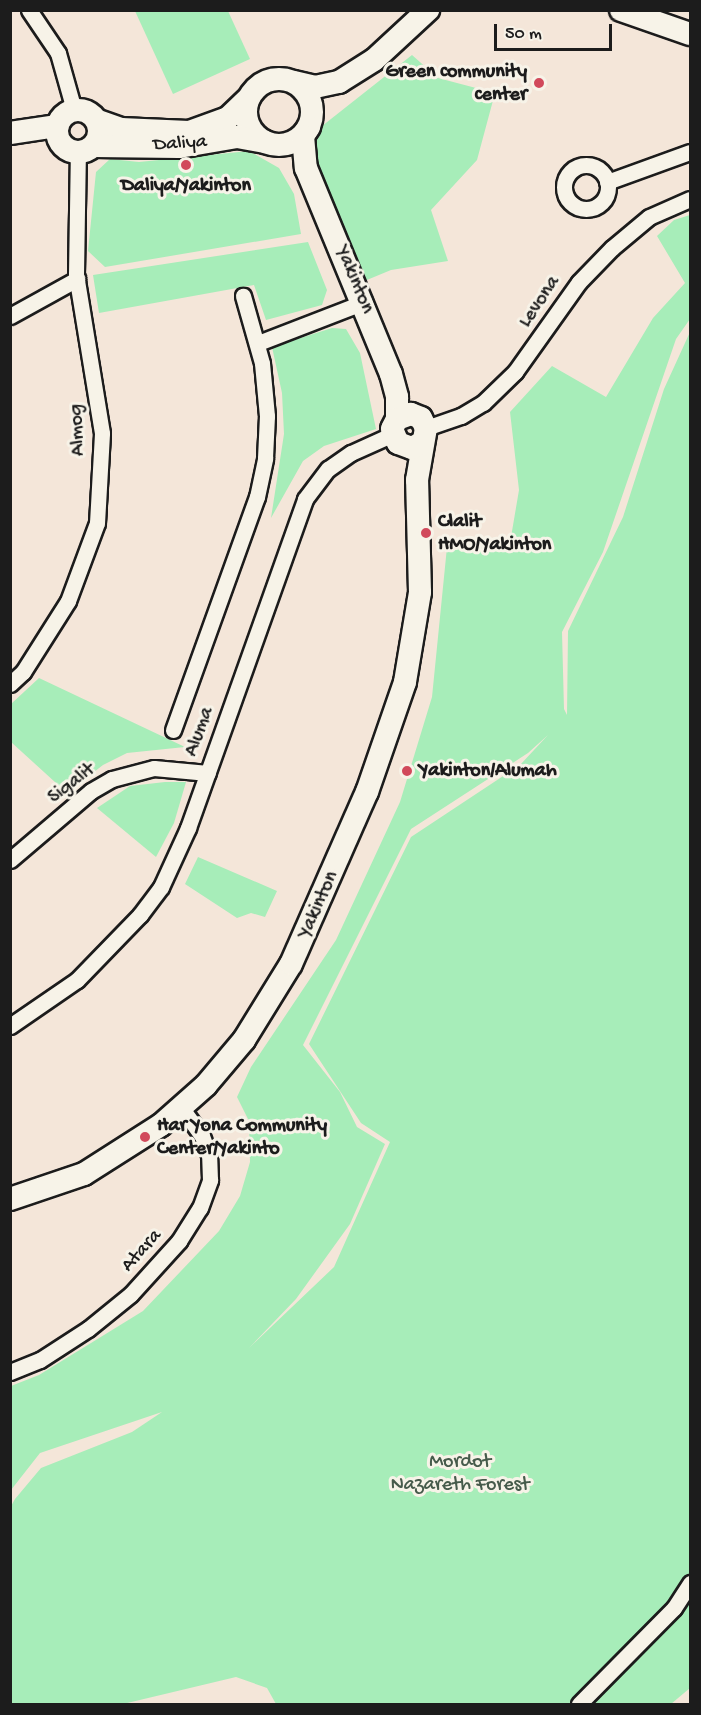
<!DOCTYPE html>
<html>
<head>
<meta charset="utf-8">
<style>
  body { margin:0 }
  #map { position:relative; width:701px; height:1715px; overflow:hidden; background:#f4e6d9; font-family:"Gochi Hand",sans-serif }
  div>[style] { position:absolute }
  .green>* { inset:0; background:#a7edb9 }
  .roads { filter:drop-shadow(2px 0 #1c1c1c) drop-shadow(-2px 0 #1c1c1c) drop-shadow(0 2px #1c1c1c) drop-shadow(0 -2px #1c1c1c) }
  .street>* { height:15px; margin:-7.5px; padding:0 7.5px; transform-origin:7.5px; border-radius:7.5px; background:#f7f3e8 }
  .street>.ring { margin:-7.5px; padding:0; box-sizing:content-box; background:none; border:15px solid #f7f3e8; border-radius:50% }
  .secondary>* { height:22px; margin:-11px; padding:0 11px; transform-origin:11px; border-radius:11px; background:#f7f3e8 }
  .secondary>.ring { margin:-11px; padding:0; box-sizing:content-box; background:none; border:22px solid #f7f3e8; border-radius:50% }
  .dots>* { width:16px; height:16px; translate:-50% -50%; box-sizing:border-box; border:3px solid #f7f3e8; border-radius:50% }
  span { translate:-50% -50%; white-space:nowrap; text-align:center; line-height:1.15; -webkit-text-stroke:6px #f7f3e8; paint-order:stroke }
  .poi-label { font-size:20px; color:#1c1c1c; font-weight:700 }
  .right { translate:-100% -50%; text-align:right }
  .left { translate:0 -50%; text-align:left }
  .street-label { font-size:20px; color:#1c1c1c }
  .park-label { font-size:20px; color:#465b4b }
  .frame { position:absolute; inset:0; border:12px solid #1c1c1c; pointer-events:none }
  .scale { position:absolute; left:494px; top:24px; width:118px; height:27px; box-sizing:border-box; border:3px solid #1c1c1c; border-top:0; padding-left:8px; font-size:18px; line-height:21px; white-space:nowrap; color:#1c1c1c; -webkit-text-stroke:4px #f7f3e8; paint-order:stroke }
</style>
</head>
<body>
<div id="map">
  <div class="green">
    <div style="clip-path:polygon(135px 11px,228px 11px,250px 59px,173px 94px)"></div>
    <div style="clip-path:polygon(412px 55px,438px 78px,495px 93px,477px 160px,431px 210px,448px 261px,391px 270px,362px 282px,310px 151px,317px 130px)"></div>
    <div style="clip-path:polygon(249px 151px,279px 168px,294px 194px,301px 234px,105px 267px,88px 251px,96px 172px,110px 159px,139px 162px)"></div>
    <div style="clip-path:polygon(evenodd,690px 215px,690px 319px,676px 339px,603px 552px,562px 632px,564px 709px,567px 715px,568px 631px,623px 517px,664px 389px,690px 332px,690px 1688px,671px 1704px,276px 1704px,267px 1688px,236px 1677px,123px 1704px,11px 1704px,10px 1508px,15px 1499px,41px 1468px,132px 1432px,162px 1412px,40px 1453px,11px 1490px,11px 1386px,39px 1375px,143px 1311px,219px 1231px,240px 1196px,250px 1162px,249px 1121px,237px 1097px,251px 1067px,336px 940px,400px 802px,432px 697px,448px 537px,510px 543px,519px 490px,510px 412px,552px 366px,606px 397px,653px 318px,685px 283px,657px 236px,674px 220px,690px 215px,548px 735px,520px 765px,411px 837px,309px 1044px,361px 1123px,390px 1142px,334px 1267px,249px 1348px,296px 1299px,350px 1224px,385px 1144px,357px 1127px,340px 1092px,303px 1045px,411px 829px,528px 753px,548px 735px)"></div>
    <div style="clip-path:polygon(308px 242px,327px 290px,322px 305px,266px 320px,254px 285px,99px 313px,93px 275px)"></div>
    <div style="clip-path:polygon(332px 328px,346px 329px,360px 353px,376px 429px,324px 446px,303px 461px,271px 518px,284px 434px,282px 393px,272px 347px)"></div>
    <div style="clip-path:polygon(39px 678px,185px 747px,127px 753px,103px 765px,67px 793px,11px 742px,11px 704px)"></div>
    <div style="clip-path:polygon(165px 782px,186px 782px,174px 823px,156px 857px,97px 808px,130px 786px)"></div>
    <div style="clip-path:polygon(198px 857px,277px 891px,265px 917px,251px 913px,237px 918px,185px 884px)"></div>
  </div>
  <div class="roads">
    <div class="street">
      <div style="left:29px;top:10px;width:52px;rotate:56deg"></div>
      <div style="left:58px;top:53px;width:59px;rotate:74.3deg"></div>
      <div class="ring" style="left:564px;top:165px;width:29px;height:29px"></div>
      <div style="left:607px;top:182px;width:88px;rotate:-19.9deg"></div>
      <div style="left:10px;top:316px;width:77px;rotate:-28.9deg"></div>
      <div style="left:258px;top:343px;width:114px;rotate:-21.1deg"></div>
      <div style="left:426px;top:428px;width:37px;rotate:-19deg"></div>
      <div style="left:461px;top:416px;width:26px;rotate:-31deg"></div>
      <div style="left:483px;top:403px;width:45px;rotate:-44.1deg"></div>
      <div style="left:515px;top:372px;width:110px;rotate:-54.6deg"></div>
      <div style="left:579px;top:282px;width:47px;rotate:-45.9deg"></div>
      <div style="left:612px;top:248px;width:48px;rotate:-40deg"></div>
      <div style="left:649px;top:217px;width:45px;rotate:-23.7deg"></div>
      <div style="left:10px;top:684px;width:18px;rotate:-43deg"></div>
      <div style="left:23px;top:672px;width:84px;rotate:-57.6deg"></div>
      <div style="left:68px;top:601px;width:83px;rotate:-69.6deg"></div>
      <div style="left:97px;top:523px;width:90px;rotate:-86.8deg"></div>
      <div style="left:102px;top:433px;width:161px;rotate:-99.3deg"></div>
      <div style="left:76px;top:274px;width:122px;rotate:-89.1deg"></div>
      <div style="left:173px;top:730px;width:248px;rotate:-70.2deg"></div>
      <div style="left:257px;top:497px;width:40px;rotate:-78deg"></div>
      <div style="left:265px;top:458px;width:42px;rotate:-87.3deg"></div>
      <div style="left:267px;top:416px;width:53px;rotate:-95.4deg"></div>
      <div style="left:262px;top:363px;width:70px;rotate:-105.8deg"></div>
      <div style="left:10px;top:860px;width:106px;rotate:-40.4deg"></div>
      <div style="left:91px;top:791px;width:24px;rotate:-30deg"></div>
      <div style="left:112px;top:779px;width:43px;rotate:-14.7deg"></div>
      <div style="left:154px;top:768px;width:54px;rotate:5.3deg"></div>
      <div style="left:10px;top:1026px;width:81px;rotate:-34.5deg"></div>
      <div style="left:77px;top:980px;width:91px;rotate:-45.9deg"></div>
      <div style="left:140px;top:915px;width:35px;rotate:-53deg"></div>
      <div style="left:161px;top:887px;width:65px;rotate:-65.4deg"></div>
      <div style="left:188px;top:828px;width:349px;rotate:-70.4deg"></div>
      <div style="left:305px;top:499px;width:38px;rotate:-53deg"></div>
      <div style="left:328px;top:469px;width:28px;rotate:-35deg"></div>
      <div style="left:351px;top:453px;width:46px;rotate:-24.3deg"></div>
      <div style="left:10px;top:1372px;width:32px;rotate:-22deg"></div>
      <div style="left:40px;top:1360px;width:57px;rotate:-32.9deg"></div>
      <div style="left:88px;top:1329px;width:55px;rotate:-39.1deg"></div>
      <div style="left:131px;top:1294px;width:72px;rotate:-47.8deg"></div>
      <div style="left:179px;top:1241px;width:39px;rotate:-58deg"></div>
      <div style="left:200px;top:1208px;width:30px;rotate:-70deg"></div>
      <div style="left:210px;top:1180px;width:25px;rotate:-92deg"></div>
      <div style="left:209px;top:1155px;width:20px;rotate:-110deg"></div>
      <div style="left:202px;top:1136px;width:37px;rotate:-126deg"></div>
      <div style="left:579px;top:1704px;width:135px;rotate:-45.3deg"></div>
      <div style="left:674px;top:1608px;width:30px;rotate:-57deg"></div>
    </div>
    <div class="secondary">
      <div style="left:621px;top:10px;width:73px;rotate:19.2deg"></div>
      <div class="ring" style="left:246px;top:79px;width:44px;height:44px"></div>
      <div style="left:294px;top:82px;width:22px;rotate:13deg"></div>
      <div style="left:315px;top:87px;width:25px;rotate:-12deg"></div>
      <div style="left:339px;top:82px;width:41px;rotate:-32.2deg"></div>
      <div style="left:374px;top:60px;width:74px;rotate:-42.8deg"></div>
      <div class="ring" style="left:57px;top:110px;width:20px;height:20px"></div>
      <div style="left:98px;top:121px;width:24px;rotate:19deg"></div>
      <div style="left:121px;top:129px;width:68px;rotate:2.5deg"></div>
      <div style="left:189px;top:132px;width:41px;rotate:-19.7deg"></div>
      <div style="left:228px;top:118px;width:29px;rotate:-44deg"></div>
      <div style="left:309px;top:127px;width:11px;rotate:124deg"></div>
      <div style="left:303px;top:136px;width:32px;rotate:85deg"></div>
      <div style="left:306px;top:168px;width:223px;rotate:67.6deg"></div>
      <div style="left:391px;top:374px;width:24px;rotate:75deg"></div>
      <div style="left:397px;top:397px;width:22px;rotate:90deg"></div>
      <div style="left:10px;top:133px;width:48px;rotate:-8.5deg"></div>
      <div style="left:94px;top:146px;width:85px;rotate:0.7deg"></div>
      <div style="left:179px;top:147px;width:59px;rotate:-9.8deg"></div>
      <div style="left:237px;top:137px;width:28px;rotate:10deg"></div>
      <div style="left:10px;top:1199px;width:78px;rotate:-18.7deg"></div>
      <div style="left:84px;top:1174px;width:91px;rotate:-32.5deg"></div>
      <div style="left:161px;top:1125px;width:60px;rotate:-41.6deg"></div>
      <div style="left:206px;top:1085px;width:59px;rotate:-49.8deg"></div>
      <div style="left:244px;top:1040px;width:89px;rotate:-58.3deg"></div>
      <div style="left:291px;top:964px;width:188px;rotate:-66.2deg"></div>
      <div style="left:367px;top:792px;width:116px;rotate:-70.9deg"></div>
      <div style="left:405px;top:682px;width:91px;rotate:-80.5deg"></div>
      <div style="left:420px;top:592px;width:112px;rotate:-91.5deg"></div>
      <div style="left:417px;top:480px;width:53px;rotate:-80.2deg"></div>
      <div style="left:426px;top:428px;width:11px;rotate:-117deg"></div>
      <div style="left:421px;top:418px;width:11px;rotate:-158deg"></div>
      <div style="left:411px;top:414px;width:15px;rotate:160deg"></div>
      <div style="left:397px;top:419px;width:11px;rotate:117deg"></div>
      <div style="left:392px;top:429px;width:15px;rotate:67deg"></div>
      <div style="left:398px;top:443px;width:15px;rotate:20deg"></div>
      <div style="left:412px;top:448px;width:10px;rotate:-29deg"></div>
    </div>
  </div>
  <div class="dots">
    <div style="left:539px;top:83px;background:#d1495b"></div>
    <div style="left:186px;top:165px;background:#d1495b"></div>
    <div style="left:426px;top:533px;background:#d1495b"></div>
    <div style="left:407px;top:771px;background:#d1495b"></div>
    <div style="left:145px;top:1137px;background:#d1495b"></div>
  </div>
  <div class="poi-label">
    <span class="right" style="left:527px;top:84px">Green community<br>center</span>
    <span style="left:186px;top:186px">Daliya/Yakinton</span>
    <span class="left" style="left:438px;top:534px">Clalit<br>HMO/Yakinton</span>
    <span class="left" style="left:419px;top:771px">Yakinton/Alumah</span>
    <span class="left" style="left:157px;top:1138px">Har Yona Community<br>Center/Yakinto</span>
  </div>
  <div class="street-label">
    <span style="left:180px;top:144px;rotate:-4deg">Daliya</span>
    <span style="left:354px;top:280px;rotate:67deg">Yakinton</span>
    <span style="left:540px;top:302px;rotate:-56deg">Levona</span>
    <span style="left:78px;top:430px;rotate:-93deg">Almog</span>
    <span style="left:200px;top:732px;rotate:-70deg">Aluma</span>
    <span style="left:72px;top:784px;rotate:-38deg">Sigalit</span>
    <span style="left:319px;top:905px;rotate:-66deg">Yakinton</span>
    <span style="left:142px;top:1251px;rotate:-48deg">Atara</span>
  </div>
  <div class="park-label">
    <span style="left:460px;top:1474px">Mordot<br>Nazareth Forest</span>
  </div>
  <div class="frame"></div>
  <div class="scale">50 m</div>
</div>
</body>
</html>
